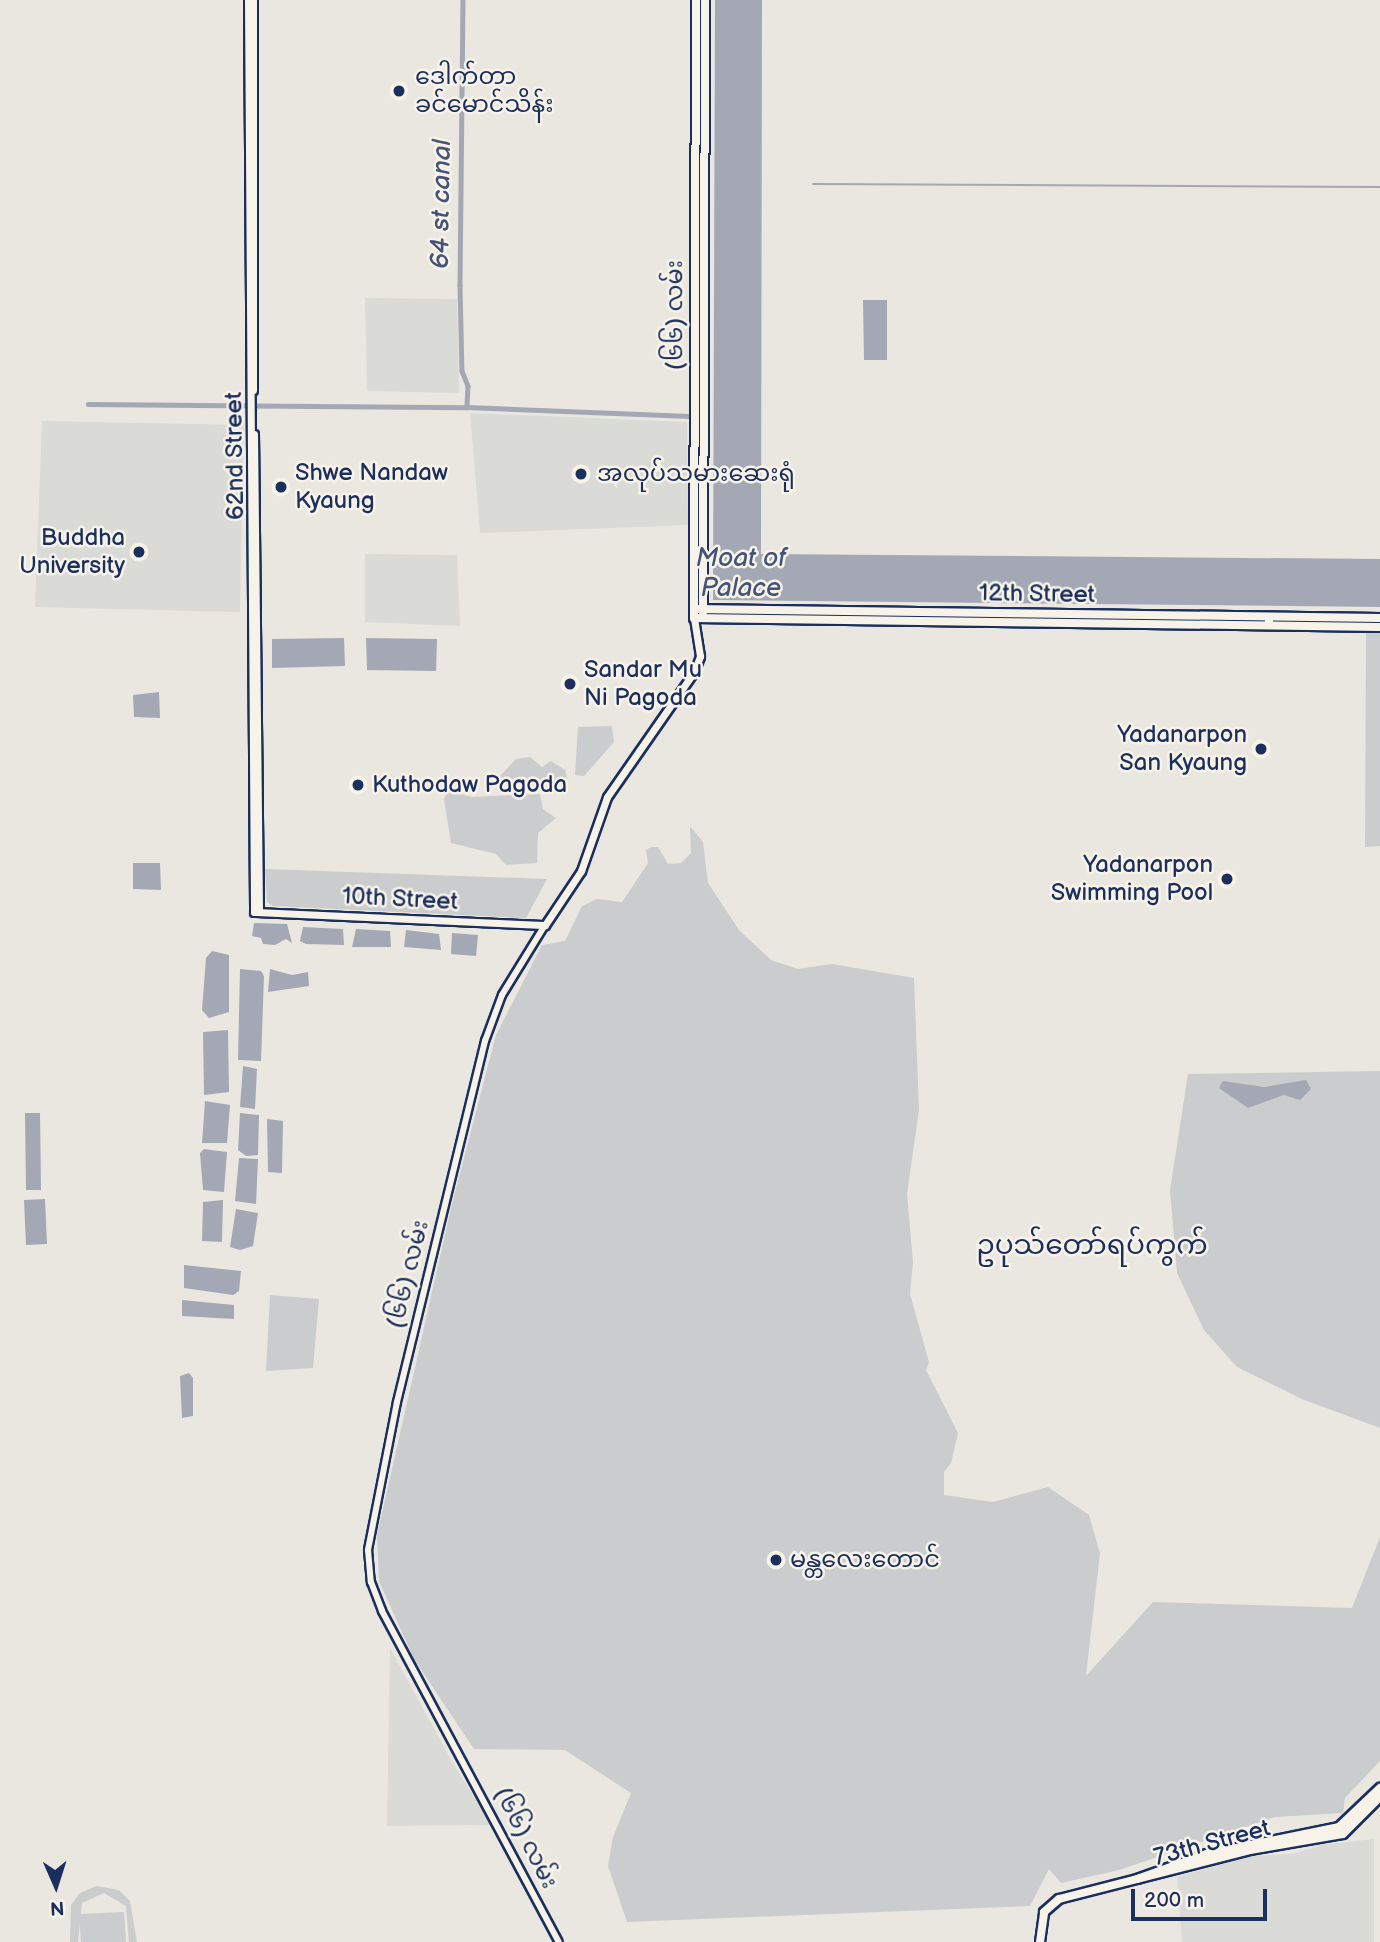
<!DOCTYPE html>
<html>
<head>
<meta charset="utf-8">
<style>
  body { margin:0 }
  #map { position:relative; width:1380px; height:1942px; overflow:hidden; background:#eae7e0; font-family:"Balsamiq Sans","Noto Sans Myanmar",sans-serif }
  div>[style] { position:absolute }
  .built>* { inset:0; background:#dadad6 }
  .green>* { inset:0; background:#cbcccd }
  .water>* { inset:0; background:#a3a8b4 }
  .stream>* { height:2px; margin:-1px; padding:0 1px; transform-origin:1px; border-radius:1px; background:#a3a8b4 }
  .canal>* { height:4.5px; margin:-2.25px; padding:0 2.25px; transform-origin:2.25px; border-radius:2.25px; background:#a3a8b4 }
  .roads { filter:drop-shadow(2px 0 #1b2f5e) drop-shadow(-2px 0 #1b2f5e) drop-shadow(0 2px #1b2f5e) drop-shadow(0 -2px #1b2f5e) }
  .tertiary>* { height:6px; margin:-3px; padding:0 3px; transform-origin:3px; border-radius:3px; background:#f7f3e8 }
  .secondary>* { height:7px; margin:-3.5px; padding:0 3.5px; transform-origin:3.5px; border-radius:3.5px; background:#f7f3e8 }
  .primary>* { height:8px; margin:-4px; padding:0 4px; transform-origin:4px; border-radius:4px; background:#f7f3e8 }
  .trunk>* { height:8px; margin:-4px; padding:0 4px; transform-origin:4px; border-radius:4px; background:#f7f3e8 }
  .dots>* { width:19px; height:19px; translate:-50% -50%; box-sizing:border-box; border:4px solid #f7f3e8; border-radius:50% }
  span { translate:-50% -50%; white-space:nowrap; text-align:center; line-height:1.15; -webkit-text-stroke:5px #f7f3e8; paint-order:stroke }
  .poi-label { font-size:24px; color:#1b2f5e }
  .left { translate:0 -50%; text-align:left }
  .right { translate:-100% -50%; text-align:right }
  .street-label { font-size:24px; color:#1b2f5e }
  .water-label { font-size:26px; color:#445378; font-style:italic }
  .quarter-label { font-size:28px; color:#1b2f5e }
  .north { position:absolute; left:21px; top:1851px; width:70px; height:70px; -webkit-text-stroke:5px #f7f3e8; paint-order:stroke; rotate:177deg; font-size:19px; font-weight:700; line-height:28px; text-align:center; color:#1b2f5e }
  .north::after { content:''; display:block; margin:auto; width:24px; height:32px; background:#1b2f5e; clip-path:polygon(50% 0,100% 100%,50% 72%,0 100%) }
  .scale { position:absolute; left:1131px; top:1889px; width:136px; height:32px; box-sizing:border-box; border:4px solid #1b2f5e; border-top:0; padding-left:9px; font-size:21px; line-height:24px; white-space:nowrap; color:#1b2f5e; -webkit-text-stroke:5px #f7f3e8; paint-order:stroke }
</style>
</head>
<body>
<div id="map">
  <div class="built">
    <div style="clip-path:polygon(365px 298px,457px 299px,459px 393px,367px 391px)"></div>
    <div style="clip-path:polygon(470px 413px,687px 422px,688px 525px,480px 533px)"></div>
    <div style="clip-path:polygon(42px 421px,244px 425px,240px 612px,35px 607px)"></div>
    <div style="clip-path:polygon(365px 554px,457px 555px,460px 626px,365px 622px)"></div>
    <div style="clip-path:polygon(390px 1648px,454px 1765px,492px 1825px,387px 1826px)"></div>
    <div style="clip-path:polygon(1374px 1839px,1374px 1942px,1182px 1942px,1177px 1877px,1252px 1856px,1293px 1854px,1321px 1845px)"></div>
  </div>
  <div class="green">
    <div style="clip-path:polygon(1366px 631px,1380px 632px,1380px 846px,1365px 847px)"></div>
    <div style="clip-path:polygon(612px 726px,614px 742px,584px 776px,575px 775px,578px 727px)"></div>
    <div style="clip-path:polygon(530px 757px,542px 767px,551px 761px,565px 770px,567px 778px,551px 782px,502px 779px,500px 776px,516px 759px)"></div>
    <div style="clip-path:polygon(448px 791px,472px 797px,540px 794px,543px 809px,556px 818px,538px 833px,537px 863px,506px 865px,496px 854px,451px 843px,444px 799px)"></div>
    <div style="clip-path:polygon(690px 826px,703px 842px,708px 883px,739px 930px,771px 960px,798px 969px,832px 964px,914px 978px,919px 1110px,907px 1194px,913px 1262px,910px 1294px,929px 1362px,926px 1370px,958px 1433px,951px 1463px,944px 1472px,944px 1495px,993px 1502px,1048px 1487px,1089px 1515px,1100px 1553px,1086px 1676px,1153px 1602px,1352px 1608px,1380px 1537px,1380px 1761px,1345px 1798px,1343px 1813px,1275px 1817px,1119px 1870px,1061px 1883px,1049px 1869px,1030px 1906px,627px 1922px,608px 1866px,613px 1837px,631px 1793px,565px 1750px,474px 1749px,414px 1659px,379px 1581px,377px 1535px,452px 1204px,496px 1035px,542px 945px,565px 941px,582px 906px,597px 899px,622px 902px,648px 863px,646px 850px,651px 847px,658px 847px,668px 864px,681px 863px,691px 853px)"></div>
    <div style="clip-path:polygon(265px 869px,547px 879px,526px 918px,273px 906px,267px 902px)"></div>
    <div style="clip-path:polygon(1380px 1071px,1380px 1428px,1302px 1399px,1237px 1367px,1204px 1330px,1177px 1273px,1170px 1190px,1188px 1074px)"></div>
    <div style="clip-path:polygon(270px 1295px,319px 1299px,313px 1368px,266px 1371px)"></div>
    <div style="clip-path:polygon(96px 1886px,119px 1890px,130px 1901px,137px 1942px,129px 1942px,126px 1906px,104px 1893px,82px 1903px,78px 1942px,70px 1942px,71px 1905px,80px 1893px)"></div>
    <div style="clip-path:polygon(124px 1912px,126px 1942px,81px 1942px,79px 1914px)"></div>
  </div>
  <div class="water">
    <div style="clip-path:polygon(715px 0,762px 0,761px 554px,1380px 559px,1380px 607px,713px 600px)"></div>
    <div style="clip-path:polygon(863px 300px,887px 300px,887px 360px,864px 360px)"></div>
    <div style="clip-path:polygon(344px 638px,345px 666px,272px 668px,272px 639px)"></div>
    <div style="clip-path:polygon(366px 638px,437px 639px,436px 671px,367px 670px)"></div>
    <div style="clip-path:polygon(159px 692px,160px 718px,134px 717px,133px 695px)"></div>
    <div style="clip-path:polygon(133px 863px,160px 863px,161px 890px,133px 889px)"></div>
    <div style="clip-path:polygon(254px 923px,287px 924px,292px 943px,286px 939px,275px 945px,263px 944px,261px 938px,252px 936px)"></div>
    <div style="clip-path:polygon(303px 927px,343px 929px,344px 945px,306px 944px,300px 941px)"></div>
    <div style="clip-path:polygon(356px 929px,390px 931px,391px 947px,352px 947px)"></div>
    <div style="clip-path:polygon(406px 930px,439px 934px,441px 950px,404px 947px)"></div>
    <div style="clip-path:polygon(452px 933px,478px 935px,476px 956px,451px 954px)"></div>
    <div style="clip-path:polygon(212px 951px,229px 955px,229px 1012px,209px 1018px,202px 1010px,206px 958px)"></div>
    <div style="clip-path:polygon(240px 969px,261px 971px,264px 976px,261px 1061px,238px 1060px)"></div>
    <div style="clip-path:polygon(270px 969px,292px 975px,308px 972px,309px 986px,268px 992px)"></div>
    <div style="clip-path:polygon(228px 1030px,229px 1092px,204px 1095px,203px 1032px)"></div>
    <div style="clip-path:polygon(243px 1066px,257px 1069px,255px 1109px,240px 1107px)"></div>
    <div style="clip-path:polygon(1306px 1080px,1311px 1089px,1300px 1100px,1284px 1095px,1248px 1108px,1219px 1088px,1223px 1081px,1264px 1087px)"></div>
    <div style="clip-path:polygon(205px 1101px,230px 1105px,227px 1143px,202px 1143px)"></div>
    <div style="clip-path:polygon(25px 1113px,40px 1113px,41px 1190px,26px 1190px)"></div>
    <div style="clip-path:polygon(240px 1113px,259px 1115px,258px 1155px,246px 1156px,238px 1150px)"></div>
    <div style="clip-path:polygon(267px 1119px,283px 1121px,282px 1173px,268px 1172px)"></div>
    <div style="clip-path:polygon(204px 1149px,227px 1152px,224px 1192px,203px 1190px,200px 1153px)"></div>
    <div style="clip-path:polygon(239px 1158px,258px 1159px,256px 1204px,235px 1201px)"></div>
    <div style="clip-path:polygon(45px 1199px,47px 1244px,26px 1245px,24px 1200px)"></div>
    <div style="clip-path:polygon(223px 1200px,222px 1242px,202px 1241px,203px 1202px)"></div>
    <div style="clip-path:polygon(236px 1209px,258px 1213px,253px 1246px,240px 1250px,230px 1247px)"></div>
    <div style="clip-path:polygon(184px 1265px,241px 1271px,239px 1291px,233px 1295px,184px 1288px)"></div>
    <div style="clip-path:polygon(182px 1300px,234px 1305px,234px 1319px,182px 1316px)"></div>
    <div style="clip-path:polygon(189px 1373px,193px 1378px,193px 1416px,182px 1418px,180px 1376px)"></div>
  </div>
  <div class="stream">
    <div style="left:813px;top:184px;width:567px;rotate:0.3deg"></div>
  </div>
  <div class="canal">
    <div style="left:463px;top:0;width:285px;rotate:90.6deg"></div>
    <div style="left:460px;top:285px;width:86px;rotate:88.7deg"></div>
    <div style="left:462px;top:371px;width:16px;rotate:68deg"></div>
    <div style="left:468px;top:386px;width:21px;rotate:93deg"></div>
    <div style="left:88px;top:404px;width:379px;rotate:0.5deg"></div>
    <div style="left:467px;top:407px;width:222px;rotate:2.3deg"></div>
  </div>
  <div class="roads">
    <div class="tertiary">
      <div style="left:545px;top:925px;width:82px;rotate:121.6deg"></div>
      <div style="left:502px;top:995px;width:49px;rotate:110.3deg"></div>
      <div style="left:485px;top:1041px;width:372px;rotate:103.7deg"></div>
      <div style="left:397px;top:1402px;width:151px;rotate:101.1deg"></div>
      <div style="left:368px;top:1550px;width:32px;rotate:85deg"></div>
      <div style="left:371px;top:1582px;width:31px;rotate:69deg"></div>
      <div style="left:382px;top:1611px;width:375px;rotate:61.9deg"></div>
    </div>
    <div class="secondary">
      <div style="left:248px;top:0;width:912px;rotate:89.62deg"></div>
      <div style="left:254px;top:912px;width:291px;rotate:2.6deg"></div>
      <div style="left:545px;top:925px;width:65px;rotate:-56.3deg"></div>
      <div style="left:581px;top:871px;width:78px;rotate:-70.6deg"></div>
      <div style="left:607px;top:797px;width:152px;rotate:-55.2deg"></div>
      <div style="left:694px;top:672px;width:17px;rotate:-69deg"></div>
      <div style="left:700px;top:656px;width:38px;rotate:-99deg"></div>
      <div style="left:253px;top:390px;width:390px;rotate:-90deg"></div>
      <div style="left:254px;top:434px;width:478px;rotate:89.4deg"></div>
    </div>
    <div class="primary">
      <div style="left:696px;top:0;width:618px;rotate:90.19deg"></div>
      <div style="left:694px;top:618px;width:686px;rotate:0.75deg"></div>
      <div style="left:694px;top:609px;width:686px;rotate:0.75deg"></div>
      <div style="left:703px;top:612px;width:612px;rotate:-89.81deg"></div>
      <div style="left:1137px;top:1879px;width:74px;rotate:-19.7deg"></div>
      <div style="left:1207px;top:1854px;width:135px;rotate:-11.6deg"></div>
      <div style="left:1339px;top:1827px;width:57px;rotate:-43.6deg"></div>
      <div style="left:1040px;top:1942px;width:30px;rotate:-82deg"></div>
      <div style="left:1044px;top:1912px;width:20px;rotate:-41deg"></div>
      <div style="left:1059px;top:1899px;width:197px;rotate:-14.4deg"></div>
      <div style="left:1250px;top:1850px;width:94px;rotate:-9.8deg"></div>
      <div style="left:1343px;top:1834px;width:52px;rotate:-45deg"></div>
    </div>
    <div class="trunk">
      <div style="left:1269px;top:625px;width:8px;rotate:-90deg"></div>
    </div>
  </div>
  <div class="dots">
    <div style="left:399px;top:91px;background:#1b2f5e"></div>
    <div style="left:581px;top:474px;background:#1b2f5e"></div>
    <div style="left:281px;top:487px;background:#1b2f5e"></div>
    <div style="left:139px;top:552px;background:#1b2f5e"></div>
    <div style="left:570px;top:684px;background:#1b2f5e"></div>
    <div style="left:1261px;top:749px;background:#1b2f5e"></div>
    <div style="left:358px;top:785px;background:#1b2f5e"></div>
    <div style="left:1227px;top:879px;background:#1b2f5e"></div>
    <div style="left:776px;top:1560px;background:#1b2f5e"></div>
  </div>
  <div class="poi-label">
    <span class="left" style="left:415px;top:91px">ဒေါက်တာ<br>ခင်မောင်သိန်း</span>
    <span class="left" style="left:295px;top:487px">Shwe Nandaw<br>Kyaung</span>
    <span class="left" style="left:597px;top:474px">အလုပ်သမားဆေးရုံ</span>
    <span class="right" style="left:125px;top:552px">Buddha<br>University</span>
    <span class="left" style="left:584px;top:684px">Sandar Mu<br>Ni Pagoda</span>
    <span class="right" style="left:1247px;top:749px">Yadanarpon<br>San Kyaung</span>
    <span class="left" style="left:372px;top:785px">Kuthodaw Pagoda</span>
    <span class="right" style="left:1213px;top:879px">Yadanarpon<br>Swimming Pool</span>
    <span class="left" style="left:790px;top:1560px">မန္တလေးတောင်</span>
  </div>
  <div class="street-label">
    <span style="left:675px;top:315px;rotate:-90deg">(၆၆) လမ်း</span>
    <span style="left:235px;top:456px;rotate:-91deg">62nd Street</span>
    <span style="left:1037px;top:594px;rotate:1deg">12th Street</span>
    <span style="left:400px;top:899px;rotate:3deg">10th Street</span>
    <span style="left:408px;top:1274px;rotate:-76deg">(၆၆) လမ်း</span>
    <span style="left:526px;top:1838px;rotate:63deg">(၆၆) လမ်း</span>
    <span style="left:1212px;top:1843px;rotate:-15deg">73th Street</span>
  </div>
  <div class="water-label">
    <span style="left:442px;top:204px;rotate:-89deg">64 st canal</span>
    <span style="left:741px;top:574px">Moat of<br>Palace</span>
  </div>
  <div class="quarter-label">
    <span style="left:1092px;top:1246px">ဥပုသ်တော်ရပ်ကွက်</span>
  </div>
  <div class="north">N</div>
  <div class="scale">200 m</div>
</div>
</body>
</html>
